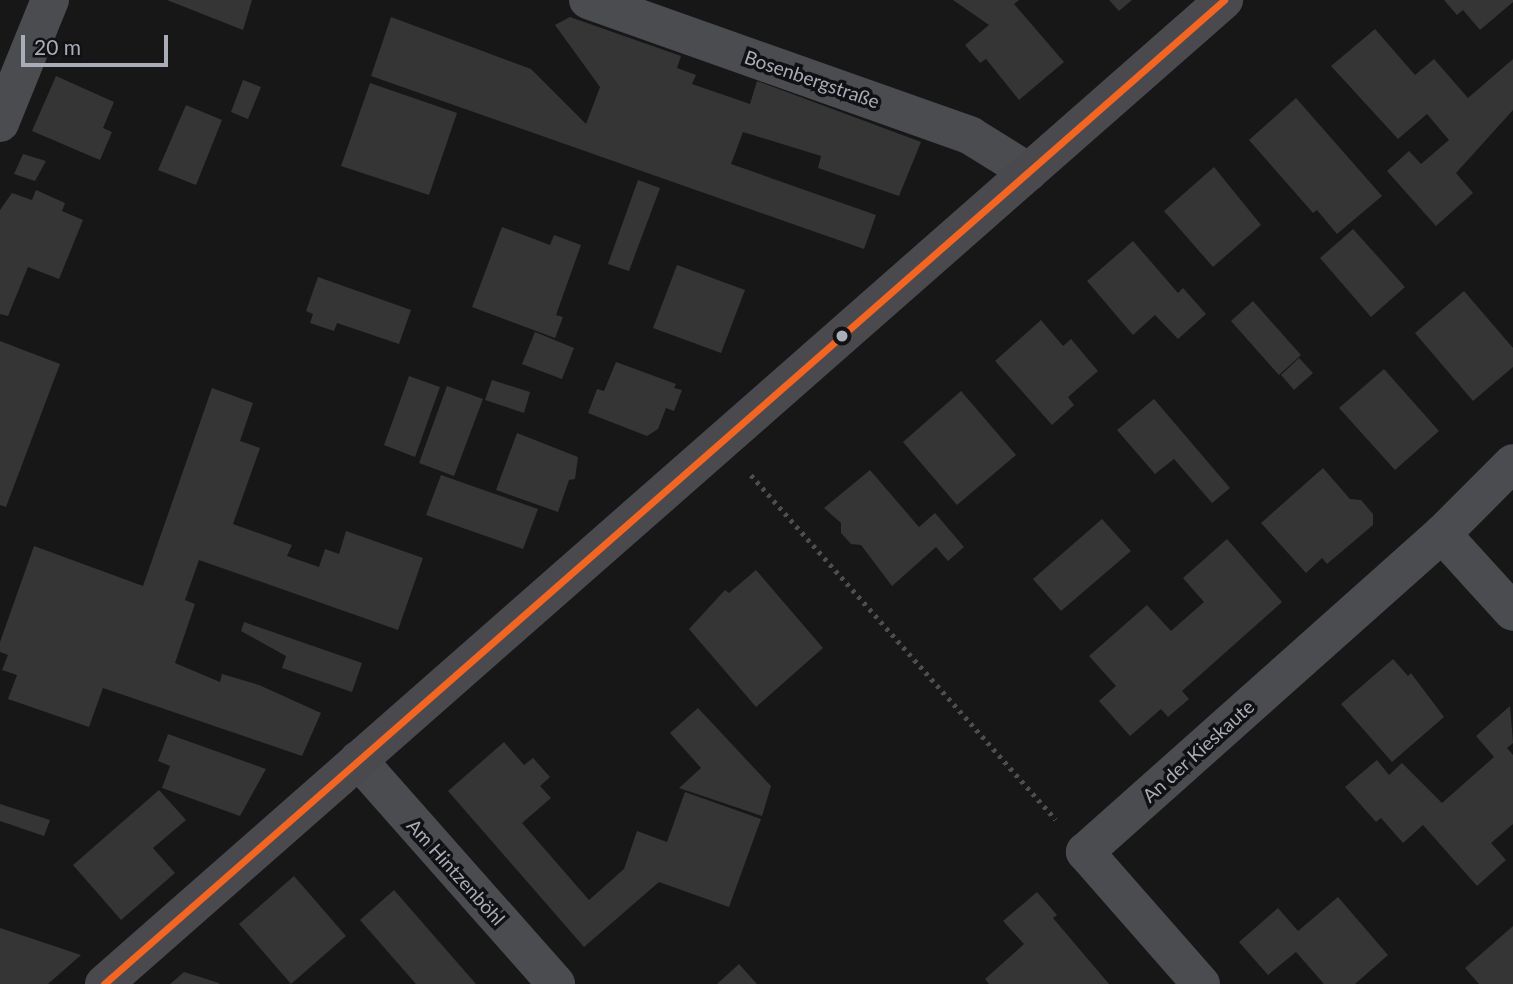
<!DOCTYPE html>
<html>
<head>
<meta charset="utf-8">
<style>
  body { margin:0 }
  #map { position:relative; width:1513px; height:984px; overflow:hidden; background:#171717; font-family:Lato,sans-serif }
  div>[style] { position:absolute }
  .building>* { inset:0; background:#353536 }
  .path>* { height:4.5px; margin-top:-2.25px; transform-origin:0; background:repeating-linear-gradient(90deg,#4d4e52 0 3.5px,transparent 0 8.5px) }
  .street>* { height:38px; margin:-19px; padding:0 19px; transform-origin:19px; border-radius:19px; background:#4b4c50 }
  .secondary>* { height:38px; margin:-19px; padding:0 19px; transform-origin:19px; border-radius:19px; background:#4a4a4e }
  .bus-1>* { height:7px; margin:-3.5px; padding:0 3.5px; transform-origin:3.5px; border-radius:3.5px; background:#f26522 }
  .dots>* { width:19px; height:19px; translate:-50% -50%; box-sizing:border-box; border:4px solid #111113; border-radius:50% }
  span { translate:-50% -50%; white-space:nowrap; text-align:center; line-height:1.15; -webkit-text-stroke:7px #111113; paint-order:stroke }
  .street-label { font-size:19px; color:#a8adb8 }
  .scale { position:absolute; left:21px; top:35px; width:147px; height:32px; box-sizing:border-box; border:4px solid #a8adb8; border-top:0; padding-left:9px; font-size:21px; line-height:24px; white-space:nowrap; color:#a8adb8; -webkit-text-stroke:5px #111113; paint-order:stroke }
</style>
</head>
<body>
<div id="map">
  <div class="building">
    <div style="clip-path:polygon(167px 0,252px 0,243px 30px)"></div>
    <div style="clip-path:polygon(953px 0,1019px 0,1014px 4px,1064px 62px,1019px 100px,986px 59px,980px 63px,965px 45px,989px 25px)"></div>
    <div style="clip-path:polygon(1109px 0,1132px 0,1119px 11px)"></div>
    <div style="clip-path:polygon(1444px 0,1513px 0,1513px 2px,1480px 30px,1463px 10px,1457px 15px)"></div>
    <div style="clip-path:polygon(391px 17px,531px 69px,586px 124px,600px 87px,555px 25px,570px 17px,681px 56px,677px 68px,696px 75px,692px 84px,750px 104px,757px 81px,921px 142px,899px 196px,818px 168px,821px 156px,743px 132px,731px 164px,876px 215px,864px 249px,371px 76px)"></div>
    <div style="clip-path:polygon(1375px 29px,1415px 75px,1434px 59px,1468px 98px,1513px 59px,1513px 110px,1456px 173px,1473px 193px,1436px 226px,1387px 171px,1409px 151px,1421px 164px,1449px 140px,1427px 114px,1398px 139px,1331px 66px)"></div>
    <div style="clip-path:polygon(56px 76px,114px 102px,103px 128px,112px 132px,100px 160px,32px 131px)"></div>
    <div style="clip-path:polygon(243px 80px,261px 87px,248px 119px,231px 112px)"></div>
    <div style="clip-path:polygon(370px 83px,457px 113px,429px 195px,341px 166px)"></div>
    <div style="clip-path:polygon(1296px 98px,1382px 196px,1337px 234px,1317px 210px,1313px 213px,1249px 140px)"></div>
    <div style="clip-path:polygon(186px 105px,222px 120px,196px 185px,158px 170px)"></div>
    <div style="clip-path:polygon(23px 154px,46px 161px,35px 181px,14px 174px)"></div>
    <div style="clip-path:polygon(1214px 167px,1261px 225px,1213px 267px,1164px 211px)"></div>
    <div style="clip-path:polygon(638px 180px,660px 188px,629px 271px,608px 264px)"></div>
    <div style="clip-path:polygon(36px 190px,65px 203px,62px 211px,83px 220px,59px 279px,28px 267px,8px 316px,0 314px,0 210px,12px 193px,32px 200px)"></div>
    <div style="clip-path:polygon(502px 227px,550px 245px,554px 235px,581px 245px,556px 315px,563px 317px,555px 338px,472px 307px)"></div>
    <div style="clip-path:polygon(1353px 229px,1405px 287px,1371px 317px,1320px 258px)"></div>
    <div style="clip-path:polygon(1133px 241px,1178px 293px,1183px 288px,1206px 314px,1178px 339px,1155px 315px,1133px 335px,1087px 281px)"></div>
    <div style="clip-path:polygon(677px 265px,745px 290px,721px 353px,653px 328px)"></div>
    <div style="clip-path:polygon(318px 277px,411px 310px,399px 344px,337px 323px,334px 331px,310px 323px,313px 314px,306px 311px)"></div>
    <div style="clip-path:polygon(1464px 291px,1513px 348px,1513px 367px,1473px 401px,1415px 333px)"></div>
    <div style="clip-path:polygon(1253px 301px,1301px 355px,1279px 375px,1231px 321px)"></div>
    <div style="clip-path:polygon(1041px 320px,1063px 346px,1071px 339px,1098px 371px,1068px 397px,1074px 405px,1052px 425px,995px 361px)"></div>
    <div style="clip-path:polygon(535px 332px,574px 348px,562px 379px,522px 364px)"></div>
    <div style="clip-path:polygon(0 341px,60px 364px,6px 507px,0 505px)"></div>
    <div style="clip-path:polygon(1299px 358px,1313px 373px,1294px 390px,1281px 375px)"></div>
    <div style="clip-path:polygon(616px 362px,676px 384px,674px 388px,682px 390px,674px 411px,666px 408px,658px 429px,647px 436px,588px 413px,597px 389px,604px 391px)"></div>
    <div style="clip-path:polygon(1384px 369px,1439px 431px,1395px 470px,1339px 408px)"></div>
    <div style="clip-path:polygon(409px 376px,440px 387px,415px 457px,384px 445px)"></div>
    <div style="clip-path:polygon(492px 380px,530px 392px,524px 413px,485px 400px)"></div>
    <div style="clip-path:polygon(447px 386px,483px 399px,454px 476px,419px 463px)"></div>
    <div style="clip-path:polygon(212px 388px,253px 403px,240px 441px,260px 448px,233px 524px,292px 545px,287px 556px,319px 567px,325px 549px,339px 554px,346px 531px,423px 558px,398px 630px,199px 560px,185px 600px,195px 604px,175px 663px,220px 682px,222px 674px,259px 685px,321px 713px,302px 756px,103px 688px,89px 727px,8px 699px,17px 675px,2px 670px,8px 655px,0 652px,0 642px,34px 546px,143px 586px)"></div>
    <div style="clip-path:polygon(961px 391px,1016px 455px,957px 505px,903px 442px)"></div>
    <div style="clip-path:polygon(1154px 399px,1230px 488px,1212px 503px,1174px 459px,1155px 474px,1117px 430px)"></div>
    <div style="clip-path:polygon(517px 433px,578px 457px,575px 479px,569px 480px,558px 512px,496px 490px)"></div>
    <div style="clip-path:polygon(1323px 468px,1350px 499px,1361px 500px,1373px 514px,1373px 525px,1327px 564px,1322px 558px,1306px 573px,1261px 523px)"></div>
    <div style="clip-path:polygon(870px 470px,919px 527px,935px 513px,964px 547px,948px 561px,936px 547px,892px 586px,861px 545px,851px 544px,841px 533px,841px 523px,824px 508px)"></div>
    <div style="clip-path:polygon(441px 475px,538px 509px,523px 549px,426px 515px)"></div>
    <div style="clip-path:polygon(1102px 519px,1131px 551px,1061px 611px,1033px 579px)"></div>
    <div style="clip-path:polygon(1227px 539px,1282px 602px,1182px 691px,1189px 699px,1168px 717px,1161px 709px,1130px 736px,1099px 701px,1116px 686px,1089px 656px,1147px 605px,1171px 631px,1204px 602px,1183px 578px)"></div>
    <div style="clip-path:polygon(756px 570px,823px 648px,756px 707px,689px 629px,725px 590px,729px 593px)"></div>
    <div style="clip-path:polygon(244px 622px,362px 663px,352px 692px,282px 668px,286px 656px,241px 631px)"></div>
    <div style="clip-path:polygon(1393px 659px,1408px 676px,1411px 673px,1444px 717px,1392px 762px,1341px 704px)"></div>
    <div style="clip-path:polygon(1510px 706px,1513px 743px,1507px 748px,1513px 755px,1513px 824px,1491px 843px,1506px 860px,1477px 886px,1423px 825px,1403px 843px,1381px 818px,1376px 822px,1345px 787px,1377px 760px,1389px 775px,1402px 763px,1442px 803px,1494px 757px,1476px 736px)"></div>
    <div style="clip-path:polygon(698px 708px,771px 786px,762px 816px,679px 788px,701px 768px,670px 733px)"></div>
    <div style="clip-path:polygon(168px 734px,266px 769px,240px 816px,162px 788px,170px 766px,158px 761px)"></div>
    <div style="clip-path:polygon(504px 742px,524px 765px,533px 758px,550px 777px,540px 786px,551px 798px,522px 823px,589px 900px,624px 869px,637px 831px,667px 842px,685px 792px,761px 819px,729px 907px,659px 882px,584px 947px,448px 791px)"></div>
    <div style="clip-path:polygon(159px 790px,186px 820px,153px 848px,175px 873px,121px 920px,73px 865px)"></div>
    <div style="clip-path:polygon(0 804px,50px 820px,44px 836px,0 821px)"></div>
    <div style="clip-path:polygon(294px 876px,346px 936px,291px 984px,239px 924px)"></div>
    <div style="clip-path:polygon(394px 890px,476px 984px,416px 984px,360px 920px)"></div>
    <div style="clip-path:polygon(1037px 892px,1057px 915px,1053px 918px,1109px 984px,989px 984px,985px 979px,1024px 944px,1003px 921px)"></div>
    <div style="clip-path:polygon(1338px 897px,1388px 955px,1355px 984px,1324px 984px,1296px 952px,1268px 975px,1239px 942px,1278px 908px,1298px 931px)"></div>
    <div style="clip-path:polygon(1513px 926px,1513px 984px,1479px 984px,1465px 968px)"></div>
    <div style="clip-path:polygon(0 928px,81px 955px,48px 984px,0 984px)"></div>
    <div style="clip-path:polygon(739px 964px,757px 984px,717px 984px)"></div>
    <div style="clip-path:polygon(184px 972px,219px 983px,219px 984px,170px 984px)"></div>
  </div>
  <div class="path">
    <div style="left:751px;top:475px;width:460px;rotate:48.5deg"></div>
  </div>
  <div class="street">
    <div style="left:588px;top:0;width:406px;rotate:19.5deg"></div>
    <div style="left:971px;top:136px;width:68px;rotate:31.8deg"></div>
    <div style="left:0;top:123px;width:133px;rotate:-67.9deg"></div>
    <div style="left:1442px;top:534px;width:100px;rotate:-45deg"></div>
    <div style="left:358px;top:760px;width:299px;rotate:48.5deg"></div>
    <div style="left:1201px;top:984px;width:176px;rotate:-131.3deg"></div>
    <div style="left:1085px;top:852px;width:478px;rotate:-41.7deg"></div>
    <div style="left:1442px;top:534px;width:105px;rotate:47.7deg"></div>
  </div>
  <div class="secondary">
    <div style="left:104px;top:984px;width:1491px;rotate:-41.3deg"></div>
  </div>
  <div class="bus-1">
    <div style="left:104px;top:984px;width:1491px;rotate:-41.3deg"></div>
  </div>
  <div class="dots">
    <div style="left:842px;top:336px;background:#a8adb8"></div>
  </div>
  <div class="street-label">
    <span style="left:812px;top:79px;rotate:19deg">Bosenbergstraße</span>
    <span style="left:1198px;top:751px;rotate:-42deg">An der Kieskaute</span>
    <span style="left:456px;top:872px;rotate:48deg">Am Hintzenböhl</span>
  </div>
  <div class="scale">20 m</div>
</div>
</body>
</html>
